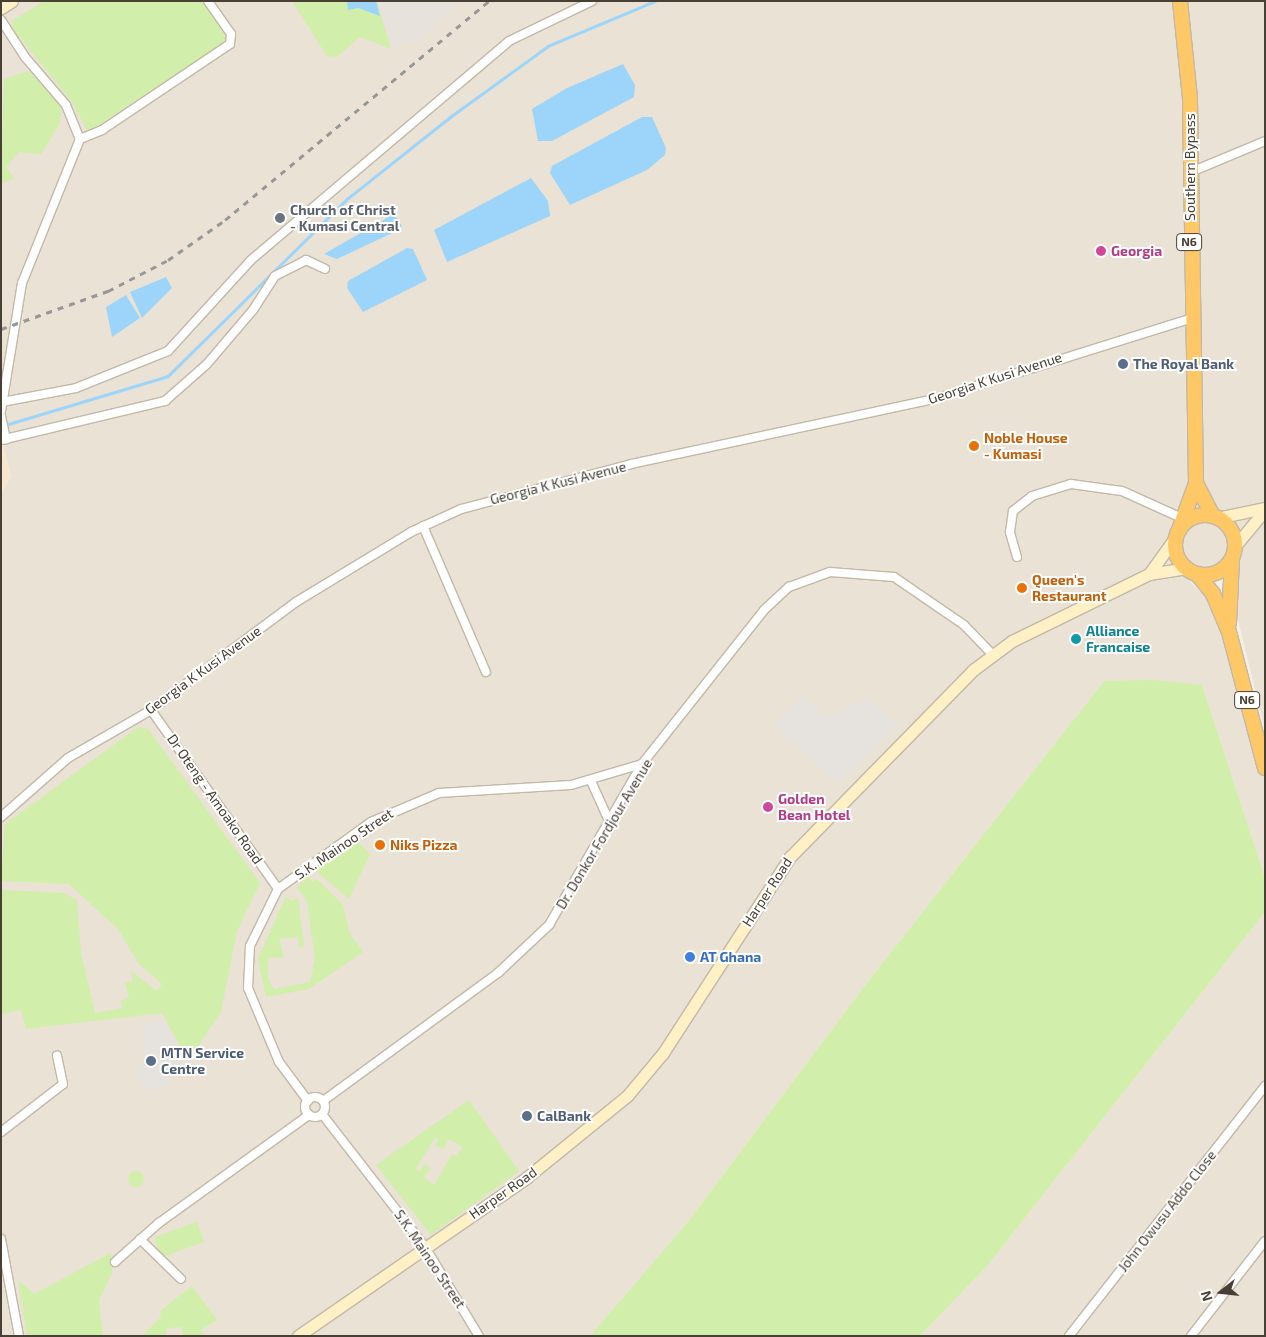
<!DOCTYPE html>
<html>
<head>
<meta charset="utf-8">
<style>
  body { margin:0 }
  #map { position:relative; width:1266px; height:1337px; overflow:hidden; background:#f5f0e6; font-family:"Exo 2",sans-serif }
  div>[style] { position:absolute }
  .residential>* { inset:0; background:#eae2d4 }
  .commercial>* { inset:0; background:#f9e6cf }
  .industrial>* { inset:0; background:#e7e2db }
  .green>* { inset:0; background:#d1eeaa }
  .round { border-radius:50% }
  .parking>* { inset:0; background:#e6e3df }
  .water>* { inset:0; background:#9cd5f9 }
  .stream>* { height:2.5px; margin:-1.25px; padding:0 1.25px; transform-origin:1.25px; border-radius:1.25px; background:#9cd5f9 }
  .roads { filter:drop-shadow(1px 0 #c2b8a8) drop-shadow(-1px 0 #c2b8a8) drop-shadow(0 1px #c2b8a8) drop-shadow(0 -1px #c2b8a8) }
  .street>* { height:8px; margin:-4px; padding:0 4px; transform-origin:4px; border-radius:4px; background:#fff }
  .street>.ring { margin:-4px; padding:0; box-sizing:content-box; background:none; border:8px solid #fff; border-radius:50% }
  .secondary>* { height:11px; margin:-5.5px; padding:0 5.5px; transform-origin:5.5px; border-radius:5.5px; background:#fff0c6 }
  .highway>* { height:14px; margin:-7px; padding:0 7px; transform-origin:7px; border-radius:7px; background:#ffc867 }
  .highway>.ring { margin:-7px; padding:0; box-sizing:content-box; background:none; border:14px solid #ffc867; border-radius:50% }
  .rail>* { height:2.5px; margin-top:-1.25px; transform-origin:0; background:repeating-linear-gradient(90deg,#979797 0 6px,transparent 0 12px) }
  .dots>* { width:14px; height:14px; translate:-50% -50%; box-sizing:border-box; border:2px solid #fff; border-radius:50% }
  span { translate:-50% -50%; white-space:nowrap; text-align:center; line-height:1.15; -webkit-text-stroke:4px #fff; paint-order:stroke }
  .shield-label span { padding:1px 4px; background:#fff; border:1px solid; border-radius:4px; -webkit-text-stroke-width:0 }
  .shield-label { font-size:12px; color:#494035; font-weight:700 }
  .street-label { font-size:14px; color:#494035 }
  .worship-label { font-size:14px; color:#5b616d; font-weight:700 }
  .left { translate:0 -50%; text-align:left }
  .hotel-label { font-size:14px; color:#b23c85; font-weight:700 }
  .service-label { font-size:14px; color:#4e5e75; font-weight:700 }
  .food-label { font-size:14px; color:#c56008; font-weight:700 }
  .culture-label { font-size:14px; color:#0d838f; font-weight:700 }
  .shop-label { font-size:14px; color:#366cbe; font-weight:700 }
  .frame { position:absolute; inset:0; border:2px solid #494035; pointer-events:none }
  .north { position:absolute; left:1196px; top:1267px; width:50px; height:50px; -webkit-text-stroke:4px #fff; paint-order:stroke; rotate:254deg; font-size:14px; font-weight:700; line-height:20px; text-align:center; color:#494035 }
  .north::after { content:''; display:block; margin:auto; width:18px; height:22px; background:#494035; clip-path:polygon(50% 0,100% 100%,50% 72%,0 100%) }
</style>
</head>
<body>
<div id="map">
  <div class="residential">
    <div style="clip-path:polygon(1px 1px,1265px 1px,1265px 731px,1238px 620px,1235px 574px,1190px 582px,1211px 602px,1221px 624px,1265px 782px,1265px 878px,1202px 685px,1104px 681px,863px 988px,687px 1223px,590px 1336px,1px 1336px,1px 493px,11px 477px,1px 436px)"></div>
    <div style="clip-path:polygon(1265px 912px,1265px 1336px,920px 1336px,988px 1265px)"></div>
  </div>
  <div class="commercial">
    <div style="clip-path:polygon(1px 437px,11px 477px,1px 493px)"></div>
  </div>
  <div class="industrial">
    <div style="clip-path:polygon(377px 1px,463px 1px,422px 39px,392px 47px)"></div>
  </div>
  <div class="green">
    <div style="clip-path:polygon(44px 1px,203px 1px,227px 40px,88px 132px,72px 102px,13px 29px,12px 21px)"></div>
    <div style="clip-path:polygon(292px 1px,377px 1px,391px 49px,360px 37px,337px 57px,327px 56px)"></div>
    <div style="clip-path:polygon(28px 71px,53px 94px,61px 108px,60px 123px,41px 154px,19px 152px,6px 167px,14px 178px,1px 184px,4px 79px)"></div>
    <div style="clip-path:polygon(1153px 680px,1202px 685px,1265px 878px,1265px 912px,988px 1265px,920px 1336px,590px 1336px,687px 1223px,863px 988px,1104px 681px)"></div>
    <div style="clip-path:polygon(138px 727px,148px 729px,260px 883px,237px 931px,221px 1012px,188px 1061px,162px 1013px,26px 1029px,21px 1010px,1px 1014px,1px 890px,63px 893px,77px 900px,81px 953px,95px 1013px,122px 1008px,120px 1001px,129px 998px,125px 983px,133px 981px,131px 971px,157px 991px,162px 984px,138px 963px,118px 929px,69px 884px,1px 881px,5px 824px)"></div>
    <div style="clip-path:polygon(354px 838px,370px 854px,349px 899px,315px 870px)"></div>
    <div style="clip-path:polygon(308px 876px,312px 882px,317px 879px,343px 905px,349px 932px,363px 952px,309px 989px,266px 997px,258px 959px,286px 896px,291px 901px,298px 898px,304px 947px,299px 947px,298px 937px,279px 939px,284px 957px,268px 958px,268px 979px,274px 989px,310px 982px,315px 960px,307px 901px,297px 887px)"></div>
    <div style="clip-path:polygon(evenodd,469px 1100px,519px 1171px,431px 1235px,376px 1165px,469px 1100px,435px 1137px,439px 1139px,435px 1145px,443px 1149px,449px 1139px,463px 1147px,457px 1156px,452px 1154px,434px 1185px,423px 1177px,431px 1169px,424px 1164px,420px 1171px,416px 1169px,435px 1137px)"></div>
    <div class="round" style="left:128px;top:1171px;width:16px;height:16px"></div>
    <div style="clip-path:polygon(197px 1222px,204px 1242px,162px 1257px,154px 1237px)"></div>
    <div style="clip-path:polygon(111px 1253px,112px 1273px,99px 1300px,103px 1336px,27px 1336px,18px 1280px,34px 1294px)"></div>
    <div style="clip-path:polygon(192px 1286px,217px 1320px,201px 1330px,205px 1336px,184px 1336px,181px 1327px,167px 1328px,166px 1336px,142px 1336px,161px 1317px,160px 1311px)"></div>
  </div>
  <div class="parking">
    <div style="clip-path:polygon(802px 696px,826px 718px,867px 698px,898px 725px,838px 784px,773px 725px)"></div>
    <div style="clip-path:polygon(163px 1020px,192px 1069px,169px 1077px,171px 1083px,150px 1091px,137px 1078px,136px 1067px,144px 1066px,143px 1023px)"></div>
  </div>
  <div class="water">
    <div style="clip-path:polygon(347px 1px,376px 1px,380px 16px,358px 8px,348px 10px)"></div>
    <div style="clip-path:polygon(623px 64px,635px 85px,634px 97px,552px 141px,538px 141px,532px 109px,567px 88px)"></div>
    <div style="clip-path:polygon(642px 117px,652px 117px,666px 148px,665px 155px,647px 170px,570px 205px,550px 173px,552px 166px)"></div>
    <div style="clip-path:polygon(531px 178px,548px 201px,550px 216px,447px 262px,434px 230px)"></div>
    <div style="clip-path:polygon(394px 214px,402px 226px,390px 234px,337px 259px,324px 254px)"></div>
    <div style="clip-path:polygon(407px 248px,413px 249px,427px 280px,363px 312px,347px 288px,348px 281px)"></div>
    <div style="clip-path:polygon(166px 277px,172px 288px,142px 318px,130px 292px)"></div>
    <div style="clip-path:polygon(126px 295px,140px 318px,112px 337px,106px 307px)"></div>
  </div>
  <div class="stream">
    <div style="left:5px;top:425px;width:170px;rotate:-16.7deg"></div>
    <div style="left:168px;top:376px;width:252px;rotate:-44.7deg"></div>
    <div style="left:347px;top:199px;width:132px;rotate:-38.5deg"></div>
    <div style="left:450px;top:117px;width:121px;rotate:-35.9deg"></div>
    <div style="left:548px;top:46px;width:116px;rotate:-22.8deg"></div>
  </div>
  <div class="roads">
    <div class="street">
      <div style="left:1px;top:20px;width:44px;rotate:57deg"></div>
      <div style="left:25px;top:57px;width:63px;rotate:49.5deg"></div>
      <div style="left:66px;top:105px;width:37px;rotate:68deg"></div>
      <div style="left:80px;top:139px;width:155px;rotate:111.9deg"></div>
      <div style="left:22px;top:283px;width:130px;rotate:99.3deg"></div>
      <div style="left:80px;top:139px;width:24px;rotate:-22deg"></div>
      <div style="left:102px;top:130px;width:154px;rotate:-33.9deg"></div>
      <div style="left:230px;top:44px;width:10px;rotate:-84deg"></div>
      <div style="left:231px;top:34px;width:40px;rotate:-124.9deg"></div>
      <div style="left:1191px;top:172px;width:80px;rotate:-22.7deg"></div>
      <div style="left:2px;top:402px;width:75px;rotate:-10.7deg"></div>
      <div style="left:76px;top:388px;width:99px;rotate:-21.9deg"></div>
      <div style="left:168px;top:351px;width:123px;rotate:-47.6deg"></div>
      <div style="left:251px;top:260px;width:338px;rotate:-40.3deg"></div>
      <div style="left:509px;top:41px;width:92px;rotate:-25.7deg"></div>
      <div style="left:1px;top:416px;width:24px;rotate:78deg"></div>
      <div style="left:1px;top:440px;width:169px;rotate:-13.4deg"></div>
      <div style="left:165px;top:401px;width:56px;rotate:-41.4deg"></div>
      <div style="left:207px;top:364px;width:71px;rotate:-49.6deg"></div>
      <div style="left:253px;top:310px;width:40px;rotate:-57.1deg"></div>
      <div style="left:275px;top:276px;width:35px;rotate:-27deg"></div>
      <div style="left:306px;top:260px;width:21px;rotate:25deg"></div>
      <div style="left:423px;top:526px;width:159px;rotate:66.7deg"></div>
      <div style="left:1017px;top:557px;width:26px;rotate:-106deg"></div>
      <div style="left:1010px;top:532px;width:21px;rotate:-82deg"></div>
      <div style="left:1013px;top:511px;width:24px;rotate:-38deg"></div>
      <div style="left:1032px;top:496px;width:41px;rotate:-17.1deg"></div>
      <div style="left:1071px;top:484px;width:51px;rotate:7.8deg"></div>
      <div style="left:1122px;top:491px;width:68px;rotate:24.3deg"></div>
      <div style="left:151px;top:710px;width:219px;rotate:54.6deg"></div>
      <div style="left:591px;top:781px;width:46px;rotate:65.7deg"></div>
      <div style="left:1px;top:817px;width:89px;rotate:-41.4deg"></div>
      <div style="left:68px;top:758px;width:96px;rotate:-30deg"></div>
      <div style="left:151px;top:710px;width:181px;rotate:-36.7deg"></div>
      <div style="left:296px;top:602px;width:135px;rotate:-31.3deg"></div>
      <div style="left:411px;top:532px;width:55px;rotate:-24.7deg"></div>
      <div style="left:461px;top:509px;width:176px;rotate:-14.8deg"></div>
      <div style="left:631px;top:464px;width:310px;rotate:-12.1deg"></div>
      <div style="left:934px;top:399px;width:270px;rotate:-17.4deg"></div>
      <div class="ring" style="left:305px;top:1097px;width:12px;height:12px"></div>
      <div style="left:308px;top:1101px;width:49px;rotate:-126.6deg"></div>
      <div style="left:279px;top:1062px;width:80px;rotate:-112.7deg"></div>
      <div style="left:248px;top:988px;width:42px;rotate:-87.3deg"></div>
      <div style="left:250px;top:946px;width:64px;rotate:-63.8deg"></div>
      <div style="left:278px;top:889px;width:115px;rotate:-35.8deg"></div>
      <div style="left:371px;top:822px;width:74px;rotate:-23.1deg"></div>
      <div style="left:439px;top:793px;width:132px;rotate:-3.5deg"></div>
      <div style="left:571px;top:785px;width:74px;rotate:-16.5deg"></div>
      <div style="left:323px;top:1101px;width:218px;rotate:-36.2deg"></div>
      <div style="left:499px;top:972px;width:69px;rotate:-43.2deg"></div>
      <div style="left:549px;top:925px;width:186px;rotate:-60deg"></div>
      <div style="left:642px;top:764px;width:196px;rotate:-51.6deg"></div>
      <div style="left:764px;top:610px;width:34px;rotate:-43deg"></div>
      <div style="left:789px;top:587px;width:44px;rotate:-20.1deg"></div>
      <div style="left:830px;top:572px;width:64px;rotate:4.5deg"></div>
      <div style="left:894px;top:577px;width:85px;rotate:34.4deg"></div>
      <div style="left:964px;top:625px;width:40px;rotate:46deg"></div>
      <div style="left:322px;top:1114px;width:168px;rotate:52.2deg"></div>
      <div style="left:425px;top:1247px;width:104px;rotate:58.8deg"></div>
      <div style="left:1px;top:1132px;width:78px;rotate:-37.7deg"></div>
      <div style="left:63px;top:1084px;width:29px;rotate:-102deg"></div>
      <div style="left:1px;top:1239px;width:99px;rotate:79.5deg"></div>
      <div style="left:140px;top:1239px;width:57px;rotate:44.3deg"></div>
      <div style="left:115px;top:1262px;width:59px;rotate:-41.6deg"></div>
      <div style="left:159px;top:1223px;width:185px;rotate:-35.8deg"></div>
      <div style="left:1069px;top:1336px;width:318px;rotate:-51.9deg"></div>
      <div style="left:1191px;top:1336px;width:120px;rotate:-52.1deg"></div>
    </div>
    <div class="secondary">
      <div style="left:1px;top:8px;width:13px;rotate:-32deg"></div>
      <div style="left:1217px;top:518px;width:49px;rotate:-11.8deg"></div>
      <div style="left:1235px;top:546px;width:47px;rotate:-50.2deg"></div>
      <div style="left:1149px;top:574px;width:48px;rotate:-54.3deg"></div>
      <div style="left:298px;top:1336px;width:277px;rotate:-34.7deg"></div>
      <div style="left:526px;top:1178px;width:130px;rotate:-39.1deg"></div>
      <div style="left:627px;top:1096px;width:56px;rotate:-50.1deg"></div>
      <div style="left:663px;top:1053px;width:234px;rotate:-57.1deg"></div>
      <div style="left:790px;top:857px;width:262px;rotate:-45.6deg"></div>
      <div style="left:973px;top:670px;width:49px;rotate:-36.6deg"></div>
      <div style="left:1012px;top:641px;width:153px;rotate:-26.1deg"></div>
      <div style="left:1149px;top:574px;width:37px;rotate:-9deg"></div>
    </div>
    <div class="highway">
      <div style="left:1196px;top:483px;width:37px;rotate:63deg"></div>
      <div class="ring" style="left:1175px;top:515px;width:46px;height:46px"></div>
      <div style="left:1179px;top:530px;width:50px;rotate:-70.1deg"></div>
      <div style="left:1196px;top:483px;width:385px;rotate:-90.9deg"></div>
      <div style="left:1190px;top:98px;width:98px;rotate:-95.9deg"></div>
      <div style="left:1197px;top:574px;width:26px;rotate:51deg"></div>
      <div style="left:1213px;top:594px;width:41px;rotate:67.2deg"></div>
      <div style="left:1229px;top:632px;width:141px;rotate:75.2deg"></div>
      <div style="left:1229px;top:623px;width:63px;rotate:-87.3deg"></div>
    </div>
  </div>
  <div class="rail">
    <div style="left:1px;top:329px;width:114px;rotate:-19.6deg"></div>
    <div style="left:108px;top:291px;width:68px;rotate:-27.3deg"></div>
    <div style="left:168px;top:260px;width:70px;rotate:-35.1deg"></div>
    <div style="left:225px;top:220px;width:343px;rotate:-39.7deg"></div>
  </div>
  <div class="dots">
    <div style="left:280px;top:218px;background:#6b7280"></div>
    <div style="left:1101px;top:251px;background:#d1479c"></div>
    <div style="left:1123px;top:364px;background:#5c6f8a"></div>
    <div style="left:974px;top:446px;background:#e8710a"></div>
    <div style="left:1022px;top:588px;background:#e8710a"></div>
    <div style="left:1076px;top:639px;background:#0f9aa8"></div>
    <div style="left:768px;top:807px;background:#d1479c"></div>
    <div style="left:380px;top:845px;background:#e8710a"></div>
    <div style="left:690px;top:957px;background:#3f7fe0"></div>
    <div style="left:151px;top:1061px;background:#5c6f8a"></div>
    <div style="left:527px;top:1116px;background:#5c6f8a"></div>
  </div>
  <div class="shield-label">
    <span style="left:1189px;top:242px">N6</span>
    <span style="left:1247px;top:700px">N6</span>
  </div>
  <div class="street-label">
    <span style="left:1190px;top:167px;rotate:-90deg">Southern Bypass</span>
    <span style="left:995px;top:378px;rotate:-18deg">Georgia K Kusi Avenue</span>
    <span style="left:558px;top:483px;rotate:-14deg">Georgia K Kusi Avenue</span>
    <span style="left:203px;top:670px;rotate:-36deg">Georgia K Kusi Avenue</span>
    <span style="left:215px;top:799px;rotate:55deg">Dr Oteng - Amoako Road</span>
    <span style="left:604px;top:834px;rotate:-59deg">Dr. Donkor Fordjour Avenue</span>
    <span style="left:344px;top:844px;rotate:-34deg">S.K. Mainoo Street</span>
    <span style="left:767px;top:892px;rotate:-57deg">Harper Road</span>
    <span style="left:503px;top:1193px;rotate:-35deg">Harper Road</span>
    <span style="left:1167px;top:1211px;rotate:-52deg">John Owusu Addo Close</span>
    <span style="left:430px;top:1259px;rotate:56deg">S.K. Mainoo Street</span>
  </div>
  <div class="worship-label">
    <span class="left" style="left:290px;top:218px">Church of Christ<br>- Kumasi Central</span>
  </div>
  <div class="hotel-label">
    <span class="left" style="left:1111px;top:251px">Georgia</span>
    <span class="left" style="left:778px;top:807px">Golden<br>Bean Hotel</span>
  </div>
  <div class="service-label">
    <span class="left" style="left:1133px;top:364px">The Royal Bank</span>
    <span class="left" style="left:161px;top:1061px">MTN Service<br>Centre</span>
    <span class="left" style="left:537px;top:1116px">CalBank</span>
  </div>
  <div class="food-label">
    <span class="left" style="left:984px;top:446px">Noble House<br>- Kumasi</span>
    <span class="left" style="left:1032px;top:588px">Queen's<br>Restaurant</span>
    <span class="left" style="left:390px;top:845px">Niks Pizza</span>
  </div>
  <div class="culture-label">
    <span class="left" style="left:1086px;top:639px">Alliance<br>Francaise</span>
  </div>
  <div class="shop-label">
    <span class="left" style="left:700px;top:957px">AT Ghana</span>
  </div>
  <div class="frame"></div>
  <div class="north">N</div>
</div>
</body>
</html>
